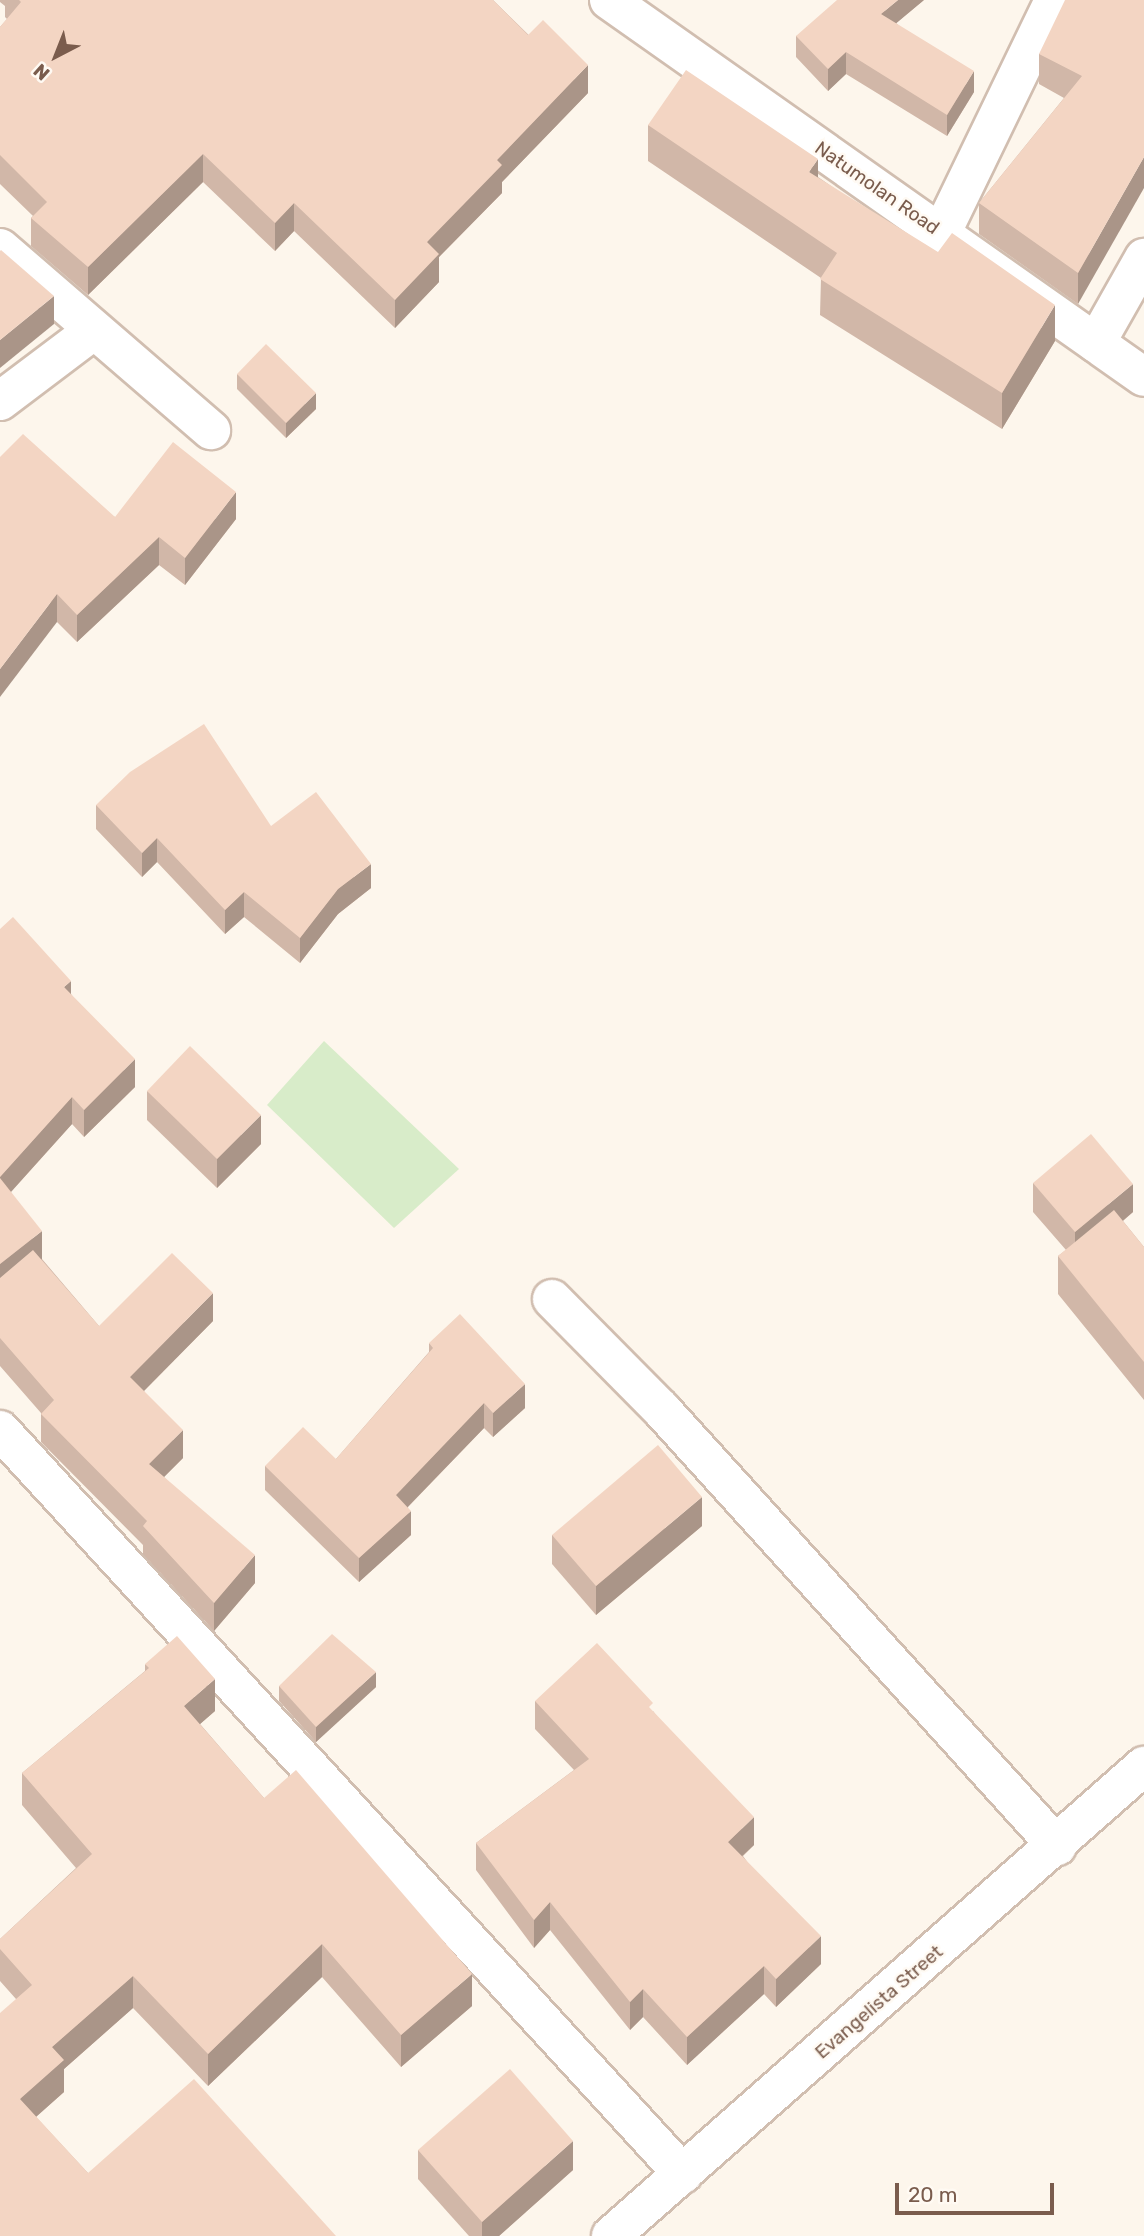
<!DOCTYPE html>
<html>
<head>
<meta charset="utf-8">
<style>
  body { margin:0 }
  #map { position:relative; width:1144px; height:2236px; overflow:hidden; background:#fdf6ec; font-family:Rubik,sans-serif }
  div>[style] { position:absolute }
  .green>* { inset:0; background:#d8ecc9 }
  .roads { filter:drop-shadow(2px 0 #d1beb0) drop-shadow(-2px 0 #d1beb0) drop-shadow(0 2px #d1beb0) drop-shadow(0 -2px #d1beb0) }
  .minor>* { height:38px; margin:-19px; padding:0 19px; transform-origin:19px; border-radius:19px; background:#fff }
  .wall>* { inset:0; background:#d1b7a8 }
  .shaded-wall>* { inset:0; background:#aa9588 }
  .building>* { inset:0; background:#f3d5c3 }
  span { translate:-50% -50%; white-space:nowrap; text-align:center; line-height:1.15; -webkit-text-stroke:5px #fffaf3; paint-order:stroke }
  .street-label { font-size:19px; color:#7a5c4d }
  .north { position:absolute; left:21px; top:21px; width:70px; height:70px; -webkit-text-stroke:5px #fffaf3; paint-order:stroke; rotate:222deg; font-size:19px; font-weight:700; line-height:28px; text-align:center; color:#7a5c4d }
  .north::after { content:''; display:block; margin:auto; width:24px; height:32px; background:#7a5c4d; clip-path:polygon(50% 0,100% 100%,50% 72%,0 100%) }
  .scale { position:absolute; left:895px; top:2183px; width:159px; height:32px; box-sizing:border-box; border:4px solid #7a5c4d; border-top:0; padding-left:9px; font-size:21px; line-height:24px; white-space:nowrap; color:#7a5c4d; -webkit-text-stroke:5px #fffaf3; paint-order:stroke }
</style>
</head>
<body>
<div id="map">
  <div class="green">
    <div style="clip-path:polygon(324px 1041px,459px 1169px,394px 1228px,267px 1105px)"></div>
  </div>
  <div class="roads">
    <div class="minor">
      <div style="left:609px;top:0;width:654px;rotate:35.17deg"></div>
      <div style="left:941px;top:234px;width:260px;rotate:-64.2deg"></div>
      <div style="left:0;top:248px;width:279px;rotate:40.8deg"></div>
      <div style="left:1096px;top:343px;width:98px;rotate:-60.5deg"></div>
      <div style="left:0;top:401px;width:116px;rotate:-37deg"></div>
      <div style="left:552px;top:1299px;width:155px;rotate:45.3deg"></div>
      <div style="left:661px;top:1409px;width:590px;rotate:47.82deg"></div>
      <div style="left:0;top:1430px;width:1010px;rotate:47.45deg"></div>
      <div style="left:611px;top:2236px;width:711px;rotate:-41.41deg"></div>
    </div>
  </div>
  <div class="wall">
    <div style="clip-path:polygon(0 0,493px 0,588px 93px,502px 182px,502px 193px,439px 257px,439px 282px,395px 328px,294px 231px,275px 251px,203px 182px,88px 295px,31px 246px,31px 218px,33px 216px,0 184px,0 27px,7px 19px,5px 17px,5px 6px,0 2px)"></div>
    <div style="clip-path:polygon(924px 0,896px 23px,974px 92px,947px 136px,846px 74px,828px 91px,796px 57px,796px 36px)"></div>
    <div style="clip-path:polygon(1144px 0,1078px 304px,979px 234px,979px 203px,1064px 98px,1039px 84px,1039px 54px)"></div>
    <div style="clip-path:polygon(648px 125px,818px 177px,1055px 341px,1002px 429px,820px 315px,821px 278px,648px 161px)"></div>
    <div style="clip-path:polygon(237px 374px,316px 409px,286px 438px,237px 389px)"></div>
    <div style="clip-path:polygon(0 457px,115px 517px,236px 519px,185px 585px,159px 565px,77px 642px,57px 622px)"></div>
    <div style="clip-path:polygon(96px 805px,271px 826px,371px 888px,338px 914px,300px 963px,244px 917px,225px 934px,157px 862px,142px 877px,96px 829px)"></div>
    <div style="clip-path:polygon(0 929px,71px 994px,135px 1087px,84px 1137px,72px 1124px,11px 1192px,42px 1259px,99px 1326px,213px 1321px,144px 1391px,183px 1458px,164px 1477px,255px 1583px,214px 1631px,143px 1554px,143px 1545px,41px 1442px,41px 1413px,0 1366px)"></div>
    <div style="clip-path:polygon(147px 1091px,261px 1144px,217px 1188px,147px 1120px)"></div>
    <div style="clip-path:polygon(1033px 1183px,1133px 1212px,1123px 1221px,1144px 1247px,1144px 1400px,1058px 1294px,1058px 1256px,1066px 1250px,1033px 1212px)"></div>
    <div style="clip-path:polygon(429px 1343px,525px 1408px,493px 1437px,484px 1428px,408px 1507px,411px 1535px,359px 1582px,265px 1490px,265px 1466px,336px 1459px,429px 1352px)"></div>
    <div style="clip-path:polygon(702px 1526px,596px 1615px,552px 1564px,552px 1535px)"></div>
    <div style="clip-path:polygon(145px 1664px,215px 1711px,200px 1724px,264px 1798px,472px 2006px,401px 2067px,322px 1977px,208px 2086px,133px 2008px,64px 2069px,64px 2092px,36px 2117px,88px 2173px,0 2236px,16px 1999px,0 1981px,0 1939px,76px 1868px,22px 1805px,22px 1773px,145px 1671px)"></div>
    <div style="clip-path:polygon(279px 1686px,376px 1687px,316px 1742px,279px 1701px)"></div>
    <div style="clip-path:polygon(535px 1701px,653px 1711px,754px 1845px,743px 1856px,821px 1964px,776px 2007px,764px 1994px,687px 2065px,643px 2017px,630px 2030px,550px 1930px,534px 1948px,476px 1870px,476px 1843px,574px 1770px,535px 1729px)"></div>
    <div style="clip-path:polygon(418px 2150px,573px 2170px,499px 2236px,469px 2236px,418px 2179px)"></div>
  </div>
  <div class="shaded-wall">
    <div style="clip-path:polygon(898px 0,924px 0,881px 36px,881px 14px)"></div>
    <div style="clip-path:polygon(846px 52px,846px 74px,828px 91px,828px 69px)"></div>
    <div style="clip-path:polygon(588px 65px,588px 93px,502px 182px,502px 193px,439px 257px,439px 282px,395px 328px,395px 300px,427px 242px,497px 160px)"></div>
    <div style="clip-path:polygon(974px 71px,974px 92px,947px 136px,947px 115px)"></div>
    <div style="clip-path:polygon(203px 154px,203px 182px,88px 295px,88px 267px)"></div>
    <div style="clip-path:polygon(1144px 157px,1144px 188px,1078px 304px,1078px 273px)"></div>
    <div style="clip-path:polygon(818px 159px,818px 195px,809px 172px)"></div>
    <div style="clip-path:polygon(294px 203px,294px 231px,275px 251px,275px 223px)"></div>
    <div style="clip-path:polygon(54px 296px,54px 324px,0 368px,0 340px)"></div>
    <div style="clip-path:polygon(1055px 305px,1055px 341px,1002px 429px,1002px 393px)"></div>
    <div style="clip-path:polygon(316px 393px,316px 409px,286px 438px,286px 423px)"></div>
    <div style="clip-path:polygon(236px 492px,236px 519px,185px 585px,185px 558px)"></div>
    <div style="clip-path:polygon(159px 537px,159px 565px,77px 642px,77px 615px)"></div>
    <div style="clip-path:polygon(57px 594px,57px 622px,0 697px,0 669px)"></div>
    <div style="clip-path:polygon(157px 838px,157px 862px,142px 877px,142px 853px)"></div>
    <div style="clip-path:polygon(371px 864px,371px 888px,338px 914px,300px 963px,300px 938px,338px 889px)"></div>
    <div style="clip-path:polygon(244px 892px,244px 917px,225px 934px,225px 910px)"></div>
    <div style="clip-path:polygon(71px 981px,71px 1008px,64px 987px)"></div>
    <div style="clip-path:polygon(135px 1059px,135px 1087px,84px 1137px,84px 1110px)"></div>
    <div style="clip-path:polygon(72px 1097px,72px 1124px,0 1204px,0 1177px)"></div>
    <div style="clip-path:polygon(261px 1115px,261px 1144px,217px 1188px,217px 1159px)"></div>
    <div style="clip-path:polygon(1133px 1184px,1133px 1212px,1075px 1261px,1075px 1232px)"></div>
    <div style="clip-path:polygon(42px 1231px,42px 1259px,0 1291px,0 1264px)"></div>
    <div style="clip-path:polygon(213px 1293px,213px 1321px,130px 1405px,130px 1377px)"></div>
    <div style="clip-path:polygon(525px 1384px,525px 1408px,493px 1437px,493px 1413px)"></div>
    <div style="clip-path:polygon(484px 1403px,484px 1428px,396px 1519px,396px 1495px)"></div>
    <div style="clip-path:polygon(183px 1430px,183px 1458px,149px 1492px,149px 1464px)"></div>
    <div style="clip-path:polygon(702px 1497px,702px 1526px,596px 1615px,596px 1586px)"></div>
    <div style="clip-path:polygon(411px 1511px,411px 1535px,359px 1582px,359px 1558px)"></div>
    <div style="clip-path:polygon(255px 1555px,255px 1583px,214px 1631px,214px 1603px)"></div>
    <div style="clip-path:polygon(376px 1672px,376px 1687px,316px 1742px,316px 1727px)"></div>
    <div style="clip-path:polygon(215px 1679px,215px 1711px,184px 1738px,184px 1706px)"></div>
    <div style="clip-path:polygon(754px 1817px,754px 1845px,728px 1869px,728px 1842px)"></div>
    <div style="clip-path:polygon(550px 1902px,550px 1930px,534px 1948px,534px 1920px)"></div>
    <div style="clip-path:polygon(821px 1936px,821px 1964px,776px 2007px,776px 1979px)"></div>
    <div style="clip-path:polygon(322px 1944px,322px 1977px,208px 2086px,208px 2054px)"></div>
    <div style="clip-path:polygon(764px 1966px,764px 1994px,687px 2065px,687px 2037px)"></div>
    <div style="clip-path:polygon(472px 1974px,472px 2006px,401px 2067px,401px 2035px)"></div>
    <div style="clip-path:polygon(133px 1976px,133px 2008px,64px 2069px,64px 2092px,20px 2131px,20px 2099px,52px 2047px)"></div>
    <div style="clip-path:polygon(643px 1989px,643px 2017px,630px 2030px,630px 2002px)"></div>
    <div style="clip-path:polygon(573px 2141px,573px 2170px,499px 2236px,482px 2236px,482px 2222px)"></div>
  </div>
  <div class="building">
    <div style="clip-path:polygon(19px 0,493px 0,528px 35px,543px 20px,588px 65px,497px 160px,502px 165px,427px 242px,439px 254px,395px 300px,294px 203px,275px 223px,203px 154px,88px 267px,31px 218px,47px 202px,0 155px,0 27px,21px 2px)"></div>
    <div style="clip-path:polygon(837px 0,898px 0,881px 14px,974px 71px,947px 115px,846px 52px,828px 69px,796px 36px)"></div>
    <div style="clip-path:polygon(1065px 0,1144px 0,1144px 157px,1078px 273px,979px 203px,1082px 76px,1039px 54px)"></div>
    <div style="clip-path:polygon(686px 70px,818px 159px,809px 172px,938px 252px,952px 233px,1055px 305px,1002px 393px,820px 279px,837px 253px,648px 125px)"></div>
    <div style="clip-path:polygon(1px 250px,54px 296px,0 340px,0 251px)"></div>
    <div style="clip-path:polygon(266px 344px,316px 393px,286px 423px,237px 374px)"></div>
    <div style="clip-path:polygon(23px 434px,115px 517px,173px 442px,236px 492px,185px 558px,159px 537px,77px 615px,57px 594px,0 669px,0 457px)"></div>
    <div style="clip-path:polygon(204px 724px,271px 826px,316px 792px,371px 864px,338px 889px,300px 938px,244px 892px,225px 910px,157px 838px,142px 853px,96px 805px,130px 772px)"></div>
    <div style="clip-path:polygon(13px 917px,71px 981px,64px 987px,135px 1059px,84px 1110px,72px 1097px,0 1177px,0 929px)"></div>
    <div style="clip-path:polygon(190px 1046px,261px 1115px,217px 1159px,147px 1091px)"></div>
    <div style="clip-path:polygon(1091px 1134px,1133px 1184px,1075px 1232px,1033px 1183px)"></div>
    <div style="clip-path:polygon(0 1178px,42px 1231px,0 1264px)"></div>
    <div style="clip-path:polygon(1114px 1210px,1144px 1247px,1144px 1362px,1058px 1256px)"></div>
    <div style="clip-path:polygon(33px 1250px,99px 1326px,172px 1253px,213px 1293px,130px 1377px,183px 1430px,149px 1464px,255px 1555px,214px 1603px,143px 1526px,147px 1521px,41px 1414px,54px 1400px,0 1338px,0 1278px)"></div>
    <div style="clip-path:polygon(460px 1314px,525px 1384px,493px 1413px,484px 1403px,396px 1495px,411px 1511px,359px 1558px,265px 1466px,303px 1427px,336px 1459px,433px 1348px,429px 1343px)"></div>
    <div style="clip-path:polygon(658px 1445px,702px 1497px,596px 1586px,552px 1535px)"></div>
    <div style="clip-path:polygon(332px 1634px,376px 1672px,316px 1727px,279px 1686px)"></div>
    <div style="clip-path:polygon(177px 1636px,215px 1679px,184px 1706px,264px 1798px,296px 1770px,472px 1974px,401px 2035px,322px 1944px,208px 2054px,133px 1976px,52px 2047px,64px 2060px,20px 2099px,88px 2173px,194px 2079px,336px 2236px,0 2236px,0 2013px,32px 1985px,0 1949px,0 1939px,92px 1854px,22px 1773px,149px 1668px,145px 1664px)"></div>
    <div style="clip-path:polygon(597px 1643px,653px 1703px,649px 1707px,754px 1817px,728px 1842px,821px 1936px,776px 1979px,764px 1966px,687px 2037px,643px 1989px,630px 2002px,550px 1902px,534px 1920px,476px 1843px,589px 1759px,535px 1701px)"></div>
    <div style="clip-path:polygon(510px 2069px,573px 2141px,482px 2222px,418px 2150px)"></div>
  </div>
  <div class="street-label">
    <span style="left:877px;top:188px;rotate:35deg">Natumolan Road</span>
    <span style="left:879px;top:2002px;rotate:-41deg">Evangelista Street</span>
  </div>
  <div class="north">N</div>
  <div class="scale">20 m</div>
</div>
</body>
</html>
